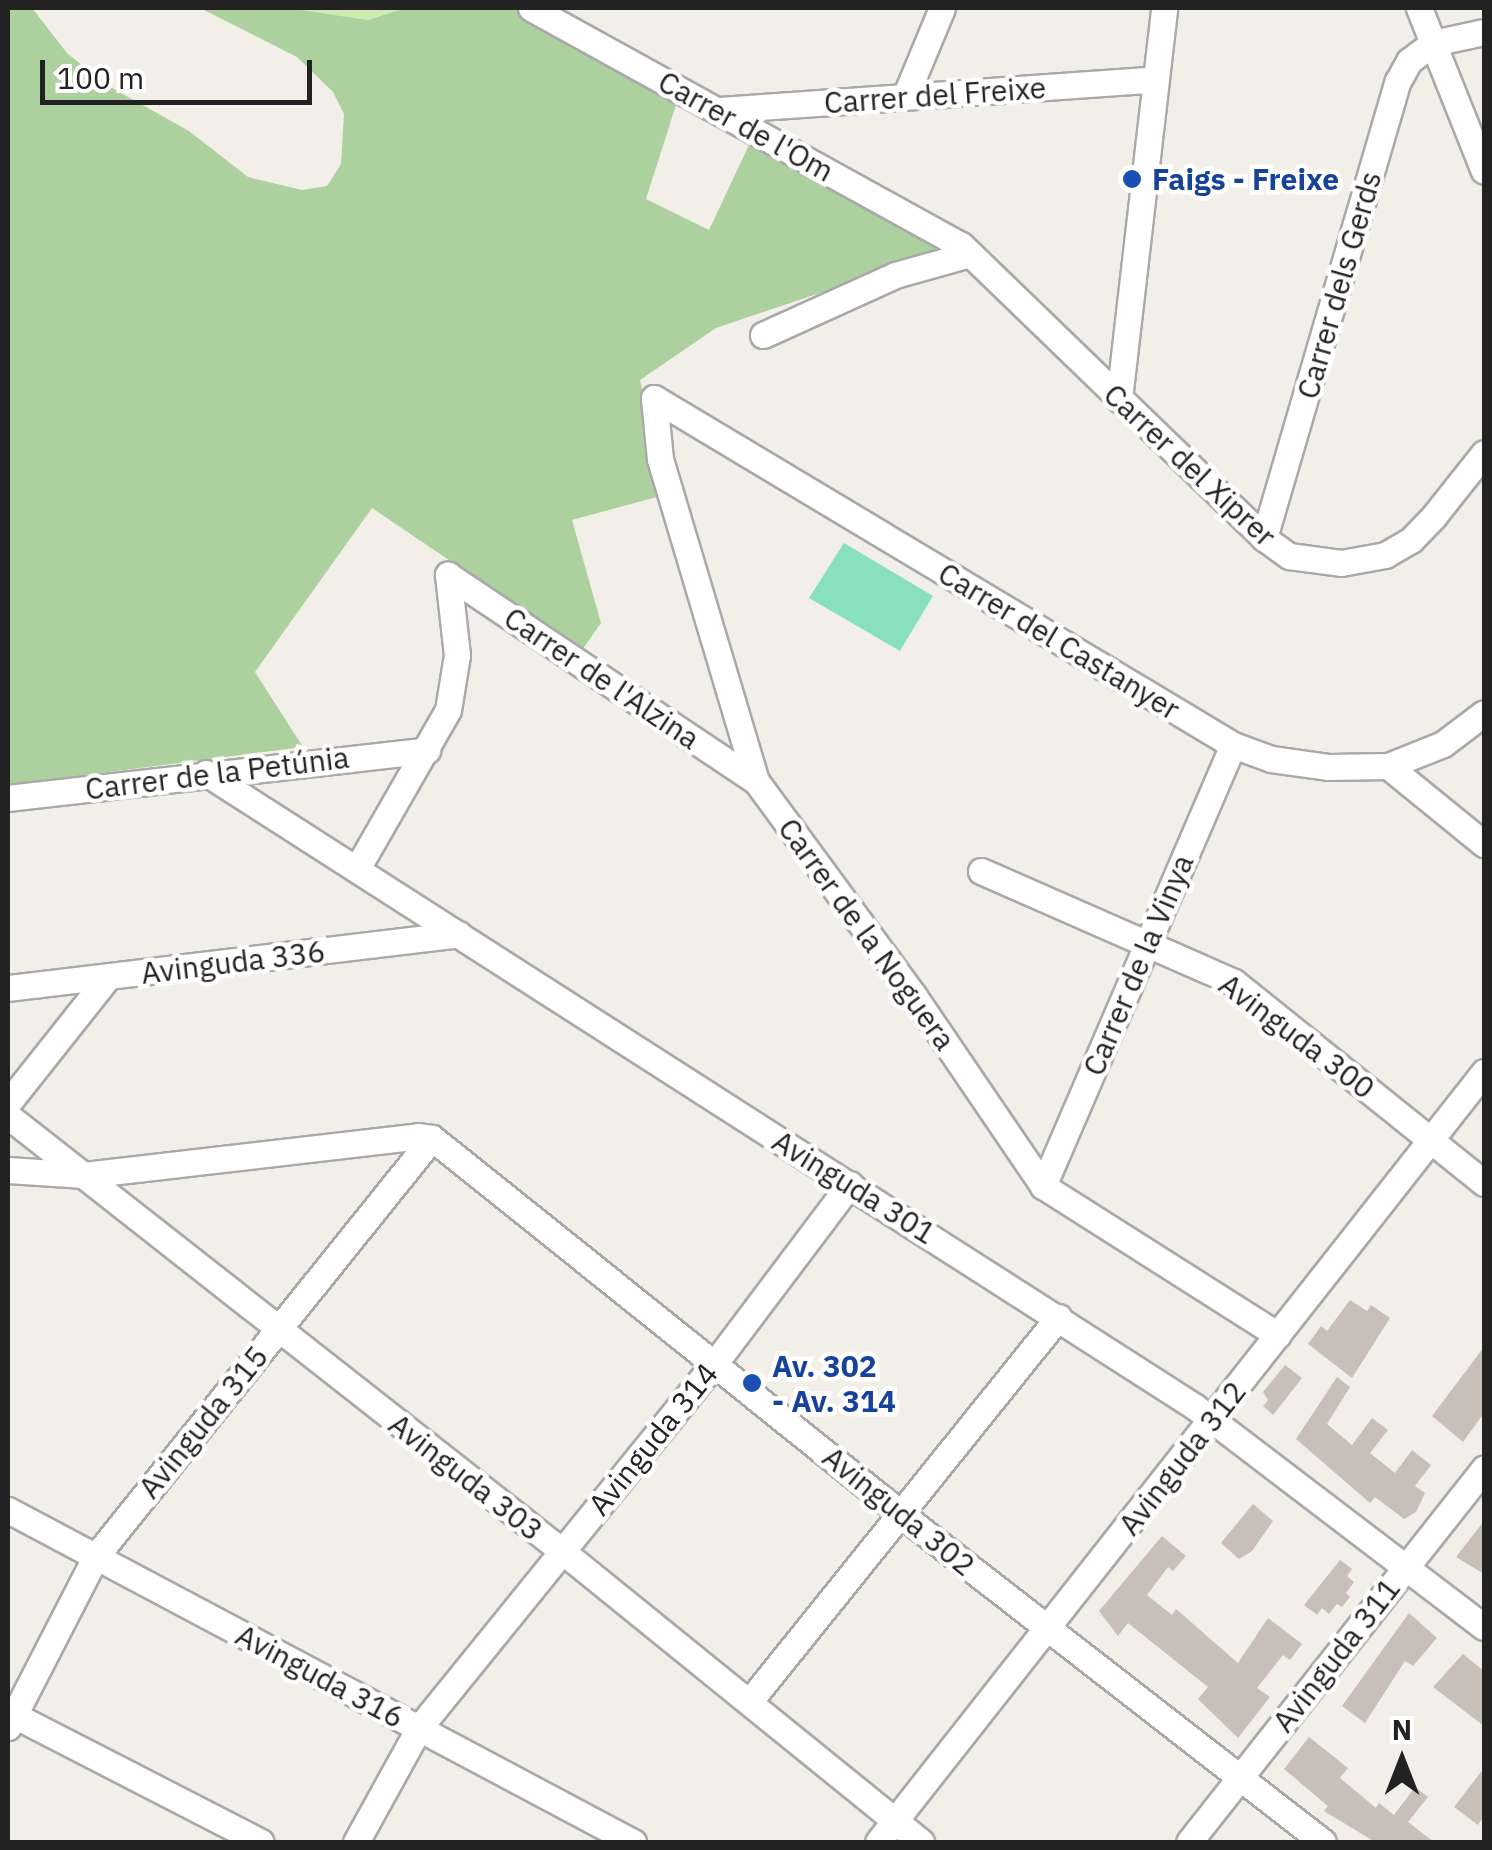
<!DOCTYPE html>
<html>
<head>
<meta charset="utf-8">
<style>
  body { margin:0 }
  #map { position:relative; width:1492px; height:1850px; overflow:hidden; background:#f2efe9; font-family:"IBM Plex Sans",sans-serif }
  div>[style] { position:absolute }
  .grass>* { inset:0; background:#cdebb0 }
  .forest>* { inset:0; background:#add19e }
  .pitch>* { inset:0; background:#88e0be }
  .building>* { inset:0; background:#c7bfb8 }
  .roads { filter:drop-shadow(2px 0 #a9a9a9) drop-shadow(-2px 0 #a9a9a9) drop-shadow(0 2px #a9a9a9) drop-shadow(0 -2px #a9a9a9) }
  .minor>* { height:25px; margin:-12.5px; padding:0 12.5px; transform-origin:12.5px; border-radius:12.5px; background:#fff }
  .dots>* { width:28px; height:28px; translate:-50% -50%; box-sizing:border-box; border:5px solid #fff; border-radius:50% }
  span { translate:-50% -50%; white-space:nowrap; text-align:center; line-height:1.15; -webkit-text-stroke:9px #fff; paint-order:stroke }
  .street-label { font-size:30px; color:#222 }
  .transit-label { font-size:30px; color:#164399; font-weight:700 }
  .left { translate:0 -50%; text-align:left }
  .frame { position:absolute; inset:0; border:10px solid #222; pointer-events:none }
  .north { position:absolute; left:1352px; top:1710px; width:100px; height:100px; -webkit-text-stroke:8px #fff; paint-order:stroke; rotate:0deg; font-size:28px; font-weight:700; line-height:40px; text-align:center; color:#222 }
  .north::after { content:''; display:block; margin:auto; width:35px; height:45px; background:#222; clip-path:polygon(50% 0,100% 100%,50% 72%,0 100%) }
  .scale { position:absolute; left:40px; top:60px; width:272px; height:45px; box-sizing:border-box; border:5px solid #222; border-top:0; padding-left:12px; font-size:30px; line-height:35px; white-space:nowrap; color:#222; -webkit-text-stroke:8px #fff; paint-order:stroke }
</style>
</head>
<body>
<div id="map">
  <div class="grass">
    <div style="clip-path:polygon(288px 8px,405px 8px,368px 20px)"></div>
  </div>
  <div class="forest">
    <div style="clip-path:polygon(8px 8px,32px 8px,67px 53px,105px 84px,189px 131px,248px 177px,302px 190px,327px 186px,341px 164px,344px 114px,333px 92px,297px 57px,200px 8px,288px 8px,368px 20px,405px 8px,513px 8px,677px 102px,646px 199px,709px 230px,749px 145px,931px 240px,936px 254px,716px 328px,640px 380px,664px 495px,572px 520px,601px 623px,582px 650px,372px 508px,255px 672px,303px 747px,8px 785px)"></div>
  </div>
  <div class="pitch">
    <div style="clip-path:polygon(844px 543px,933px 596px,900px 651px,809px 598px)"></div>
  </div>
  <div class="building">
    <div style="clip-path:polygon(1350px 1300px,1367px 1311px,1371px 1305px,1390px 1318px,1352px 1378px,1308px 1344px,1321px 1326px,1327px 1331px)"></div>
    <div style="clip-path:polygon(1484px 1347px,1484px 1413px,1463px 1442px,1432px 1416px)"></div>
    <div style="clip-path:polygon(1285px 1365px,1302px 1378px,1273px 1415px,1263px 1406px,1268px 1400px,1263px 1392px)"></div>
    <div style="clip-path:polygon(1337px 1377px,1350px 1387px,1327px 1424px,1352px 1445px,1372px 1418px,1388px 1430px,1370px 1453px,1395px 1473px,1412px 1450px,1431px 1465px,1415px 1486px,1425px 1493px,1416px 1512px,1404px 1519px,1375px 1497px,1370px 1503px,1296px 1439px)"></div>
    <div style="clip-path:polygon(1253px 1504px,1273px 1521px,1252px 1551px,1239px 1559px,1221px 1543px)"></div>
    <div style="clip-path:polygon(1484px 1521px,1484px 1574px,1456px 1557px)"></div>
    <div style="clip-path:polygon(1162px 1536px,1186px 1556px,1173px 1571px,1168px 1567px,1147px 1595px,1172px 1615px,1176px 1609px,1238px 1663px,1268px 1618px,1302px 1644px,1290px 1660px,1283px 1655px,1257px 1688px,1270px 1697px,1238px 1738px,1198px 1699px,1208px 1687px,1128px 1623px,1118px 1636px,1099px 1611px)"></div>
    <div style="clip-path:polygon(1340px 1560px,1352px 1569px,1347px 1576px,1354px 1582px,1346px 1593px,1350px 1597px,1342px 1607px,1337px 1604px,1329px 1614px,1322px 1608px,1317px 1615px,1304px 1605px)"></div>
    <div style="clip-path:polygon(1409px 1613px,1437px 1638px,1413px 1666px,1405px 1661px,1365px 1723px,1342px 1706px)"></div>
    <div style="clip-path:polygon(1463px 1654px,1484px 1671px,1484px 1726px,1433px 1687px)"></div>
    <div style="clip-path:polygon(1309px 1737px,1348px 1768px,1340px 1778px,1376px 1808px,1379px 1803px,1394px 1815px,1415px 1787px,1428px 1797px,1408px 1822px,1434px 1842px,1375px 1842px,1324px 1811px,1328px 1806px,1284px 1769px)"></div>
    <div style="clip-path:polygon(1484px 1768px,1484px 1816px,1478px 1825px,1454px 1807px)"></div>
  </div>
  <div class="roads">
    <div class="minor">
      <div style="left:531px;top:8px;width:491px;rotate:28.9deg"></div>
      <div style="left:961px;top:245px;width:421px;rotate:44deg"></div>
      <div style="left:1264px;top:538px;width:31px;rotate:36deg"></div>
      <div style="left:1289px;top:556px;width:52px;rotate:7.7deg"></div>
      <div style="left:1341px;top:563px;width:45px;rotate:-10.3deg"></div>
      <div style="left:1385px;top:555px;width:30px;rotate:-30deg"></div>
      <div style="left:1411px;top:540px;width:33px;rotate:-46deg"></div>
      <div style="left:1434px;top:516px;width:80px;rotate:-51.6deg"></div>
      <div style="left:1419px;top:8px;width:175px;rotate:68.3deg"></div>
      <div style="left:905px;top:97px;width:96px;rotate:-67.4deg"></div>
      <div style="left:718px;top:110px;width:435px;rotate:-4deg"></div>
      <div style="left:763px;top:335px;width:145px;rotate:-24.4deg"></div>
      <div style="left:895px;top:275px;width:78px;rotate:-15.6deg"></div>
      <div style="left:654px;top:398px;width:61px;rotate:84.4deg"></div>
      <div style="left:660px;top:459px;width:336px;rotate:73.4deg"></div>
      <div style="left:756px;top:781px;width:267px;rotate:53.7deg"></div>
      <div style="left:914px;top:996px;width:230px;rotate:55.8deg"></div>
      <div style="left:1043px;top:1186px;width:278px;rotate:32.4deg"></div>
      <div style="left:654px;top:398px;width:675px;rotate:30.93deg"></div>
      <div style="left:1233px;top:745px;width:40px;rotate:20.2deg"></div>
      <div style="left:1271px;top:759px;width:59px;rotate:7.9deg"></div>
      <div style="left:1329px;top:767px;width:59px;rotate:-1deg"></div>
      <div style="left:1388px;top:766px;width:59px;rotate:-21.8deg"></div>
      <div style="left:1443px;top:744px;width:51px;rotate:-37.1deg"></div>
      <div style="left:1119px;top:399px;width:394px;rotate:-83.4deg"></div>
      <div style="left:1264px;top:538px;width:476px;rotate:-73.7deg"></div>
      <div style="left:1398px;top:81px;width:23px;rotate:-61deg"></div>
      <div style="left:1409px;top:61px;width:30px;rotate:-37deg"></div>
      <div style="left:1433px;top:43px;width:52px;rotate:-12.2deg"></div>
      <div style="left:448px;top:575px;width:371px;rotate:33.8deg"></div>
      <div style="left:1388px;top:766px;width:124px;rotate:39.1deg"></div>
      <div style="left:206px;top:773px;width:1175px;rotate:32.66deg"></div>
      <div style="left:1195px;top:1407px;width:363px;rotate:37.3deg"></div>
      <div style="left:8px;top:798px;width:422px;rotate:-6.5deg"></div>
      <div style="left:358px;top:867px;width:181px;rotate:-60.2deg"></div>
      <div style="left:448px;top:710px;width:56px;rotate:-80.7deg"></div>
      <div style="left:457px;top:655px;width:81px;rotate:-96.4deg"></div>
      <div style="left:981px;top:871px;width:276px;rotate:23.7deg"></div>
      <div style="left:1234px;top:982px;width:321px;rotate:38.8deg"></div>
      <div style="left:8px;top:988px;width:454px;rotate:-6.8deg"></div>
      <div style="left:8px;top:1103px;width:161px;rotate:-51.6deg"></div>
      <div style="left:8px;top:1116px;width:704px;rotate:38.14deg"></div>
      <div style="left:562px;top:1551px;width:462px;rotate:39deg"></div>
      <div style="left:432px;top:1138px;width:625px;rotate:38.7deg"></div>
      <div style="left:920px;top:1529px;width:510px;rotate:37.84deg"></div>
      <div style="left:8px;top:1170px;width:76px;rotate:3.8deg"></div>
      <div style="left:84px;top:1175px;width:337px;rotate:-6.6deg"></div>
      <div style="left:419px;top:1136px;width:13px;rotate:9deg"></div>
      <div style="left:1043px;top:1186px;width:480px;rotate:-66.7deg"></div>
      <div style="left:8px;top:1510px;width:708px;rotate:27.98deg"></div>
      <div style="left:749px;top:1702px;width:494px;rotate:-51.2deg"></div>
      <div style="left:8px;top:1712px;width:284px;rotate:27.2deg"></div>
      <div style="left:8px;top:1727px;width:192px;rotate:-62.8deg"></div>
      <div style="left:96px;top:1556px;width:536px;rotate:-51.21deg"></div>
      <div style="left:356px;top:1842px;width:130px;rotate:-61.1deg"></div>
      <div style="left:419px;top:1728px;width:470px;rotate:-51deg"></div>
      <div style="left:715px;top:1363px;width:224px;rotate:-53deg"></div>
      <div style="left:878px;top:1842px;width:980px;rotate:-51.8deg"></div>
      <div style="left:1189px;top:1842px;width:476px;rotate:-51.7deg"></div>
    </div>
  </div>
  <div class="dots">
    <div style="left:1132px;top:179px;background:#1a4fb4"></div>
    <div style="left:752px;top:1383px;background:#1a4fb4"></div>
  </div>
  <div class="street-label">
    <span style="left:935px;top:95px;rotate:-4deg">Carrer del Freixe</span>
    <span style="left:746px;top:126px;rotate:29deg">Carrer de l'Om</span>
    <span style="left:1339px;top:285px;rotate:-74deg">Carrer dels Gerds</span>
    <span style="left:1190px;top:465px;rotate:43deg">Carrer del Xiprer</span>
    <span style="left:1059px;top:641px;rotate:31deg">Carrer del Castanyer</span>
    <span style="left:602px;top:678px;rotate:34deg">Carrer de l'Alzina</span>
    <span style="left:217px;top:773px;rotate:-7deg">Carrer de la Petúnia</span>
    <span style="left:867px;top:934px;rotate:54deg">Carrer de la Noguera</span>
    <span style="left:233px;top:962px;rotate:-7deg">Avinguda 336</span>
    <span style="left:1138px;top:965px;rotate:-67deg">Carrer de la Vinya</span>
    <span style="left:1297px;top:1036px;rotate:37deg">Avinguda 300</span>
    <span style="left:854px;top:1187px;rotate:32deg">Avinguda 301</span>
    <span style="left:203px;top:1422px;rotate:-51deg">Avinguda 315</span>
    <span style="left:653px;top:1439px;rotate:-51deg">Avinguda 314</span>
    <span style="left:1182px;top:1458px;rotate:-52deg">Avinguda 312</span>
    <span style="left:466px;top:1477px;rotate:38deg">Avinguda 303</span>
    <span style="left:899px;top:1511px;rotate:39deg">Avinguda 302</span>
    <span style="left:1336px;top:1655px;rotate:-52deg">Avinguda 311</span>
    <span style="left:320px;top:1676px;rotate:28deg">Avinguda 316</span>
  </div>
  <div class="transit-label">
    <span class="left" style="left:1152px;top:179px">Faigs - Freixe</span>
    <span class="left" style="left:772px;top:1383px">Av. 302<br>- Av. 314</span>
  </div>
  <div class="frame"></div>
  <div class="north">N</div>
  <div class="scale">100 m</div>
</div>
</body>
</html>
